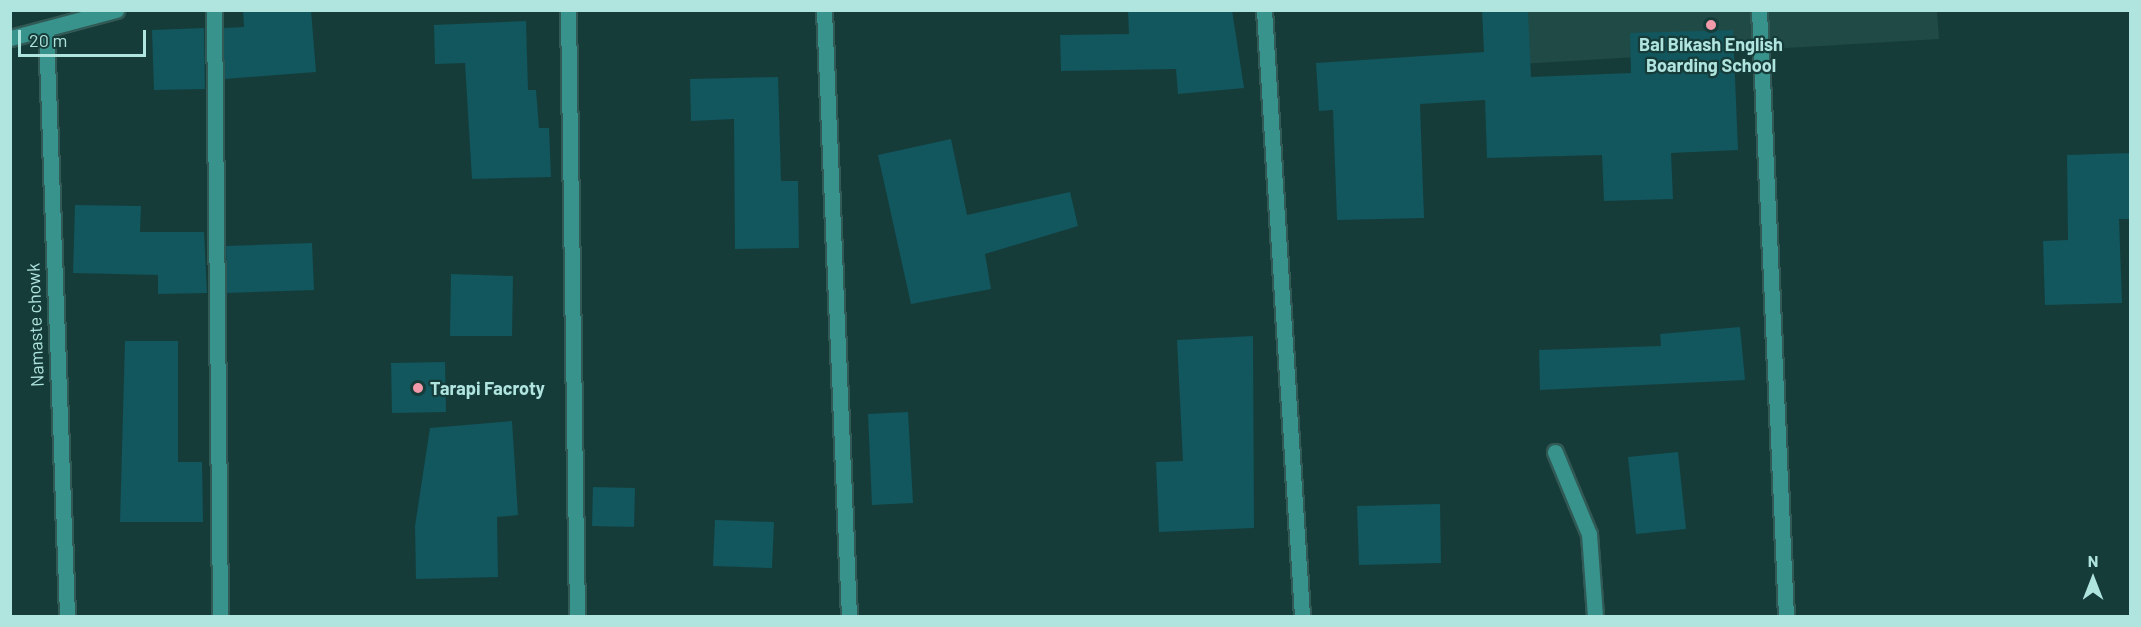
<!DOCTYPE html>
<html>
<head>
<meta charset="utf-8">
<style>
  body { margin:0 }
  #map { position:relative; width:2141px; height:627px; overflow:hidden; background:#163c39; font-family:Barlow,sans-serif }
  div>[style] { position:absolute }
  .built>* { inset:0; background:#204a46 }
  .building>* { inset:0; background:#12565e }
  .roads { filter:drop-shadow(2px 0 #315955) drop-shadow(-2px 0 #315955) drop-shadow(0 2px #315955) drop-shadow(0 -2px #315955) }
  .street>* { height:15px; margin:-7.5px; padding:0 7.5px; transform-origin:7.5px; border-radius:7.5px; background:#37938c }
  .dots>* { width:16px; height:16px; translate:-50% -50%; box-sizing:border-box; border:3px solid #163c39; border-radius:50% }
  span { translate:-50% -50%; white-space:nowrap; text-align:center; line-height:1.15; -webkit-text-stroke:4.5px #163c39; paint-order:stroke }
  .poi-label { font-size:18px; color:#b0e4de; font-weight:700 }
  .left { translate:0 -50%; text-align:left }
  .street-label { font-size:18px; color:#b0e4de }
  .frame { position:absolute; inset:0; border:12px solid #b0e4de; pointer-events:none }
  .north { position:absolute; left:2063px; top:549px; width:60px; height:60px; -webkit-text-stroke:4px #163c39; paint-order:stroke; rotate:0deg; font-size:16px; font-weight:700; line-height:24px; text-align:center; color:#b0e4de }
  .north::after { content:''; display:block; margin:auto; width:21px; height:27px; background:#b0e4de; clip-path:polygon(50% 0,100% 100%,50% 72%,0 100%) }
  .scale { position:absolute; left:18px; top:30px; width:128px; height:27px; box-sizing:border-box; border:3px solid #b0e4de; border-top:0; padding-left:8px; font-size:18px; line-height:21px; white-space:nowrap; color:#b0e4de; -webkit-text-stroke:4px #163c39; paint-order:stroke }
</style>
</head>
<body>
<div id="map">
  <div class="built">
    <div style="clip-path:polygon(1484px 11px,1937px 11px,1939px 39px,1486px 66px)"></div>
  </div>
  <div class="building">
    <div style="clip-path:polygon(243px 10px,311px 10px,316px 72px,224px 79px,224px 28px,244px 27px)"></div>
    <div style="clip-path:polygon(1128px 10px,1232px 10px,1244px 88px,1178px 94px,1176px 69px,1061px 71px,1060px 35px,1129px 34px)"></div>
    <div style="clip-path:polygon(1482px 10px,1528px 10px,1531px 77px,1631px 73px,1630px 33px,1733px 30px,1738px 150px,1671px 153px,1673px 199px,1604px 201px,1602px 155px,1487px 158px,1485px 100px,1420px 104px,1424px 218px,1337px 220px,1333px 110px,1319px 111px,1316px 63px,1484px 52px)"></div>
    <div style="clip-path:polygon(526px 21px,528px 90px,536px 90px,539px 128px,549px 128px,551px 177px,472px 179px,465px 63px,435px 64px,434px 25px)"></div>
    <div style="clip-path:polygon(204px 28px,205px 89px,154px 90px,152px 30px)"></div>
    <div style="clip-path:polygon(778px 77px,781px 181px,798px 181px,799px 248px,735px 249px,734px 119px,691px 121px,690px 79px)"></div>
    <div style="clip-path:polygon(951px 139px,967px 215px,1070px 192px,1078px 226px,985px 254px,991px 289px,911px 304px,878px 155px)"></div>
    <div style="clip-path:polygon(2130px 153px,2130px 219px,2119px 219px,2122px 303px,2045px 305px,2043px 241px,2068px 240px,2067px 155px)"></div>
    <div style="clip-path:polygon(75px 205px,141px 206px,140px 232px,204px 232px,207px 293px,158px 294px,158px 275px,73px 273px)"></div>
    <div style="clip-path:polygon(312px 243px,314px 290px,227px 293px,226px 246px)"></div>
    <div style="clip-path:polygon(451px 274px,513px 276px,512px 336px,450px 336px)"></div>
    <div style="clip-path:polygon(1740px 327px,1745px 380px,1540px 390px,1539px 350px,1661px 346px,1660px 334px)"></div>
    <div style="clip-path:polygon(1253px 336px,1254px 528px,1159px 532px,1156px 462px,1183px 461px,1177px 340px)"></div>
    <div style="clip-path:polygon(125px 341px,178px 341px,178px 462px,202px 462px,203px 522px,120px 522px)"></div>
    <div style="clip-path:polygon(445px 362px,446px 412px,392px 413px,391px 363px)"></div>
    <div style="clip-path:polygon(908px 412px,913px 503px,872px 505px,868px 414px)"></div>
    <div style="clip-path:polygon(512px 421px,518px 515px,497px 517px,498px 577px,416px 579px,415px 526px,430px 428px)"></div>
    <div style="clip-path:polygon(1678px 452px,1686px 529px,1636px 534px,1628px 457px)"></div>
    <div style="clip-path:polygon(593px 487px,635px 488px,634px 527px,592px 526px)"></div>
    <div style="clip-path:polygon(1440px 504px,1441px 563px,1359px 565px,1357px 506px)"></div>
    <div style="clip-path:polygon(715px 520px,774px 522px,772px 568px,713px 566px)"></div>
  </div>
  <div class="roads">
    <div class="street">
      <div style="left:214px;top:10px;width:606px;rotate:89.43deg"></div>
      <div style="left:568px;top:10px;width:606px;rotate:89.15deg"></div>
      <div style="left:824px;top:10px;width:607px;rotate:87.64deg"></div>
      <div style="left:1264px;top:10px;width:607px;rotate:86.41deg"></div>
      <div style="left:1759px;top:10px;width:607px;rotate:87.45deg"></div>
      <div style="left:46px;top:31px;width:585px;rotate:87.94deg"></div>
      <div style="left:10px;top:38px;width:110px;rotate:-14.8deg"></div>
      <div style="left:1555px;top:452px;width:89px;rotate:67.5deg"></div>
      <div style="left:1589px;top:534px;width:82px;rotate:85.8deg"></div>
    </div>
  </div>
  <div class="dots">
    <div style="left:1711px;top:25px;background:#f39aaa"></div>
    <div style="left:418px;top:388px;background:#f39aaa"></div>
  </div>
  <div class="poi-label">
    <span style="left:1711px;top:55px">Bal Bikash English<br>Boarding School</span>
    <span class="left" style="left:430px;top:388px">Tarapi Facroty</span>
  </div>
  <div class="street-label">
    <span style="left:35px;top:325px;rotate:-92deg">Namaste chowk</span>
  </div>
  <div class="frame"></div>
  <div class="north">N</div>
  <div class="scale">20 m</div>
</div>
</body>
</html>
